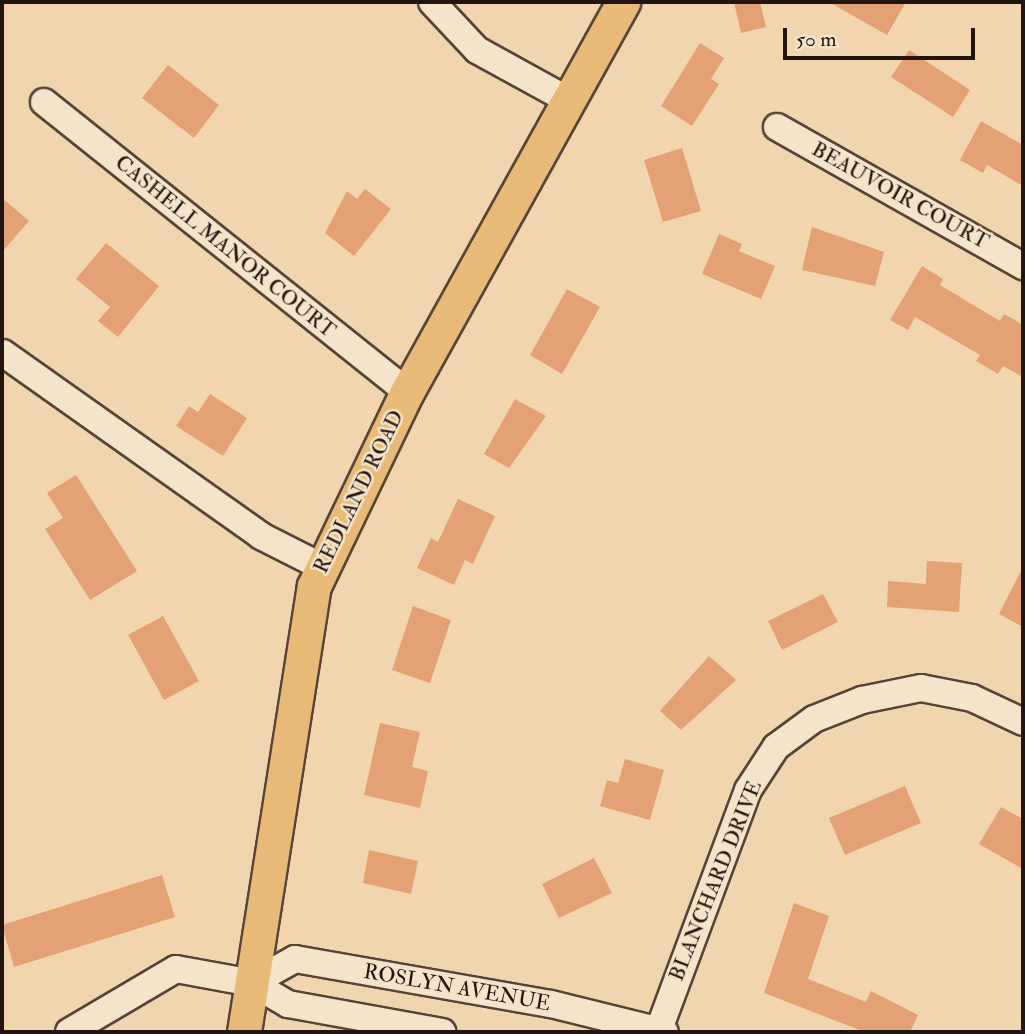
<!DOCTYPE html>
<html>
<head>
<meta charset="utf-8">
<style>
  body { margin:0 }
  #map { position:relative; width:1025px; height:1034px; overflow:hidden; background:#f0d5ae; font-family:"IM FELL Double Pica",serif }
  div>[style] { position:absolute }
  .building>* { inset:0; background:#e4a176 }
  .roads { filter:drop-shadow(2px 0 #564437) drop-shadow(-2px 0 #564437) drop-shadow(0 2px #564437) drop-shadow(0 -2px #564437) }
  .minor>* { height:26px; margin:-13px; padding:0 13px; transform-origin:13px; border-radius:13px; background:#f5e4ca }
  .major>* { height:33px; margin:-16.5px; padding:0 16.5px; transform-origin:16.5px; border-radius:16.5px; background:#e8ba77 }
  span { translate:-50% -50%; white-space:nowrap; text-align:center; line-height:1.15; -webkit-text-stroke:5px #f5e4ca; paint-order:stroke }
  .street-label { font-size:21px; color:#23140f }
  .frame { position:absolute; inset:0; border:4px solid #23140f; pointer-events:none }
  .scale { position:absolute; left:783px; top:28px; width:192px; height:32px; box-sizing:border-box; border:4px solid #23140f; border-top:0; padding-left:9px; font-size:21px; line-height:24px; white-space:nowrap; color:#23140f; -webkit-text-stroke:5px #f5e4ca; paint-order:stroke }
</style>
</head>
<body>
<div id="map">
  <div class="building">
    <div style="clip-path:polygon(734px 2px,760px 2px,766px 27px,741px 33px)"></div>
    <div style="clip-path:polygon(829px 2px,906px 2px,887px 35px)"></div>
    <div style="clip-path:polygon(700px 43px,724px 58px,711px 79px,719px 84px,692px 126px,661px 106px)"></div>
    <div style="clip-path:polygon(909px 50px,970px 90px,953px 117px,891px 77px)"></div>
    <div style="clip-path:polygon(168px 65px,219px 105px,194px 138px,142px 98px)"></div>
    <div style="clip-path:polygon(981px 121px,1023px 145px,1023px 186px,987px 165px,983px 173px,960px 160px)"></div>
    <div style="clip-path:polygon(682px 148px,701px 211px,663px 222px,644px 160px)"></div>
    <div style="clip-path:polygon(365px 189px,391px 209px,354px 256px,325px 233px,347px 191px,357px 199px)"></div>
    <div style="clip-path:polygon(2px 198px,29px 221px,2px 252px)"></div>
    <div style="clip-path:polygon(812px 227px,884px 252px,875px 286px,802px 270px)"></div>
    <div style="clip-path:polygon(719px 234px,742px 244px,739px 251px,775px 266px,761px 299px,702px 274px)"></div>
    <div style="clip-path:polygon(106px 243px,159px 286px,118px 337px,98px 321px,110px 307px,76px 279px)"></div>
    <div style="clip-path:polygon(922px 266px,943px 279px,940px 285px,1000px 321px,1004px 314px,1023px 325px,1023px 377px,1003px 366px,998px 374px,976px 361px,980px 355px,915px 317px,908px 330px,890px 320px)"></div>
    <div style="clip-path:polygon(567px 289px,600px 307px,562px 374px,530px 355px)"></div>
    <div style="clip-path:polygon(210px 394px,247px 418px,223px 456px,176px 426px,189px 406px,198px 412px)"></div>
    <div style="clip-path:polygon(515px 399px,546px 416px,509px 468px,484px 454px)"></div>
    <div style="clip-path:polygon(76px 475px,137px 571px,90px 600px,45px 529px,63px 518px,47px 493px)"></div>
    <div style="clip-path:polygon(458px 499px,495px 516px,473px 564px,465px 560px,454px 585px,417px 568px,431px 538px,438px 542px)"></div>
    <div style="clip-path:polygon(927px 561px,962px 563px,959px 612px,887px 607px,888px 581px,926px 584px)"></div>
    <div style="clip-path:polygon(1023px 567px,1023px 627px,999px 614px)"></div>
    <div style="clip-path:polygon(823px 594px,838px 622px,782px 650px,768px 621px)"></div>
    <div style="clip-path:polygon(413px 606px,451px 620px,430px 683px,392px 670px)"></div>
    <div style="clip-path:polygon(163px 616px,199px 681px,164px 700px,128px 635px)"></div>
    <div style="clip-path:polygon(709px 656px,736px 680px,681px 730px,660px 711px)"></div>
    <div style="clip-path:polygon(380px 723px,420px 732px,412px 767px,428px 771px,420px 808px,364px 795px)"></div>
    <div style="clip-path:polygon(625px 759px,664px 770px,650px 820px,600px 806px,607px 780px,618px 783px)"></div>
    <div style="clip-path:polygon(905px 786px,921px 823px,845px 855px,829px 818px)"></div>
    <div style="clip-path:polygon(1001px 807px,1023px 819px,1023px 869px,979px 844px)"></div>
    <div style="clip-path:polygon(369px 850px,418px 861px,411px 894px,363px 883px)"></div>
    <div style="clip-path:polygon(594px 858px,612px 893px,559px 918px,542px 884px)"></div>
    <div style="clip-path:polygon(162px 875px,175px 917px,14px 967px,2px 925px)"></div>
    <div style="clip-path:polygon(794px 903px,829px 916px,808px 979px,866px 1002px,871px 991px,918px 1015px,910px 1032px,865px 1032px,764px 993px)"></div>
  </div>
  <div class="roads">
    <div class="minor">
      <div style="left:432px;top:2px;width:66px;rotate:46.8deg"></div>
      <div style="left:477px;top:50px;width:104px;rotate:28.8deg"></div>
      <div style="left:44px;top:102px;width:465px;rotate:38.6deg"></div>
      <div style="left:777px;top:127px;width:283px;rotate:29.5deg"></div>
      <div style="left:3px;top:353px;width:316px;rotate:35.3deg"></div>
      <div style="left:261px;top:536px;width:68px;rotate:26.9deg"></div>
      <div style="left:252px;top:983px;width:49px;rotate:-29.2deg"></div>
      <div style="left:295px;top:959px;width:260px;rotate:10deg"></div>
      <div style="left:551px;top:1004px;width:117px;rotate:13.8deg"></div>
      <div style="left:69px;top:1032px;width:124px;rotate:-30.5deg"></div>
      <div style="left:176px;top:969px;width:77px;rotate:10.4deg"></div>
      <div style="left:252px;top:983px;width:42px;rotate:30.3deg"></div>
      <div style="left:288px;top:1004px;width:157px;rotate:10.3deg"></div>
      <div style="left:658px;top:1032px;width:258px;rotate:-69.6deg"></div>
      <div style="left:748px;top:790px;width:51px;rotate:-56.9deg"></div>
      <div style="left:776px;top:747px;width:47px;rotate:-36.4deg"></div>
      <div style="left:814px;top:719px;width:52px;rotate:-21.6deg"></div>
      <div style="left:862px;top:700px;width:60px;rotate:-11.5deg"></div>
      <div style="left:921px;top:688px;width:52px;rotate:11.1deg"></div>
      <div style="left:972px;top:698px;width:56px;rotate:25.2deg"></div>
    </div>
    <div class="major">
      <div style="left:244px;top:1032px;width:451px;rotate:-81.1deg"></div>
      <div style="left:314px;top:586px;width:215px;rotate:-64.4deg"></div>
      <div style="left:407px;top:392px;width:446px;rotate:-61deg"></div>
    </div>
  </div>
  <div class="street-label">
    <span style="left:900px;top:196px;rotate:29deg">BEAUVOIR COURT</span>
    <span style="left:225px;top:247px;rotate:39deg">CASHELL MANOR COURT</span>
    <span style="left:359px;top:492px;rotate:-64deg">REDLAND ROAD</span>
    <span style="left:716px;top:881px;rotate:-68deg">BLANCHARD DRIVE</span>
    <span style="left:457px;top:988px;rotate:10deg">ROSLYN AVENUE</span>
  </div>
  <div class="frame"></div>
  <div class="scale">50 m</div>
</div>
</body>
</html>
